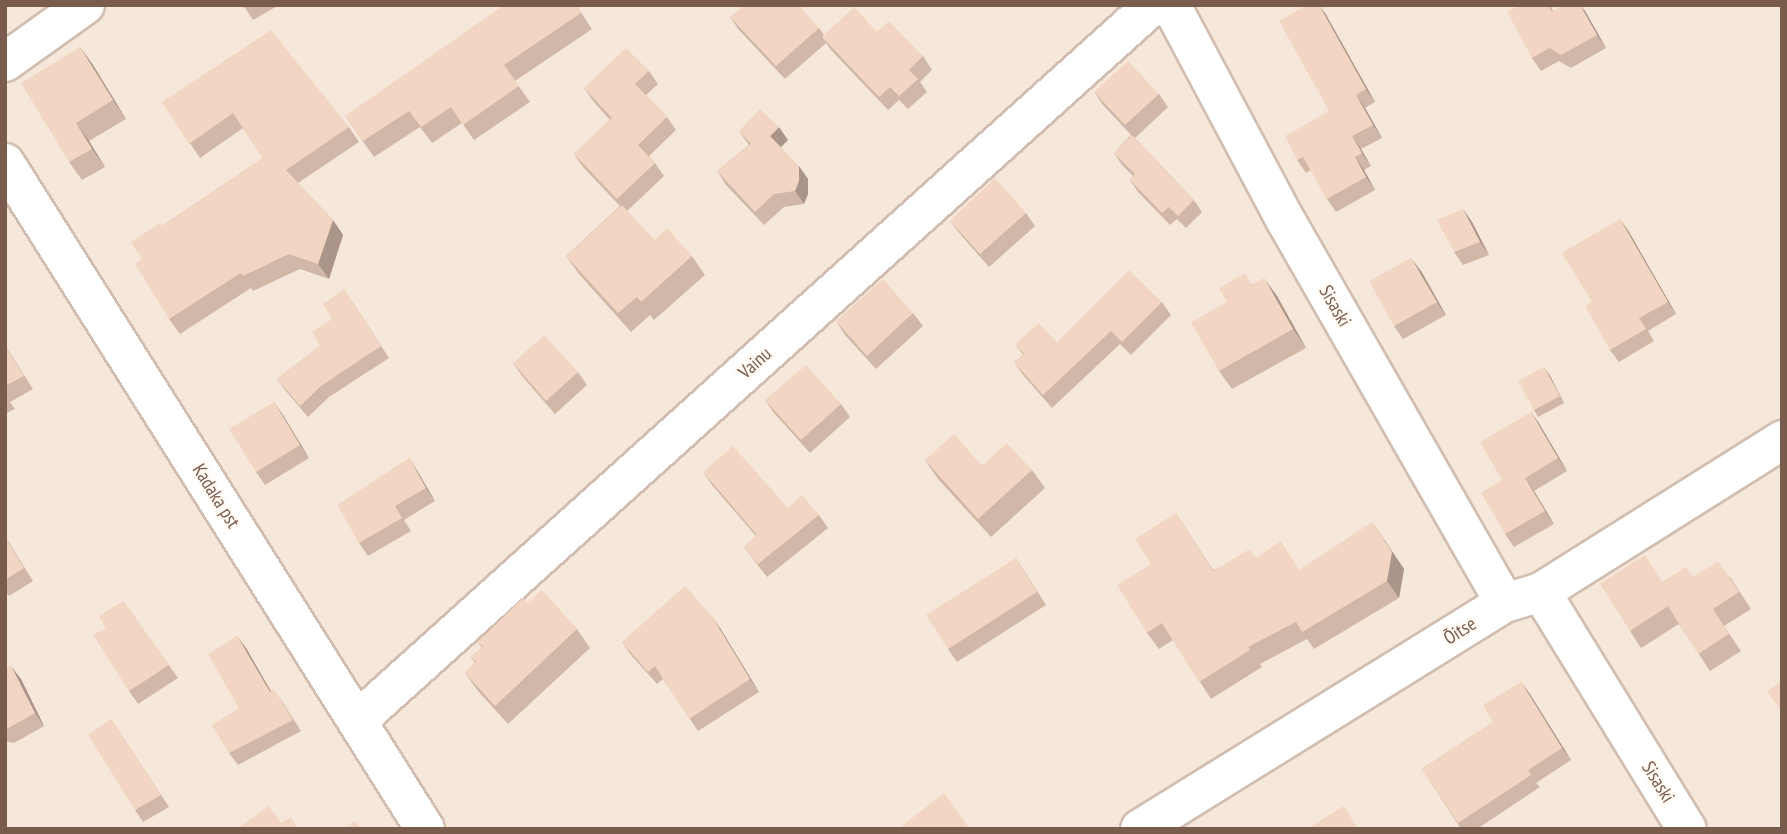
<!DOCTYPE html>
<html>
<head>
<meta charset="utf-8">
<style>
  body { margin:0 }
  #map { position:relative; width:1787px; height:834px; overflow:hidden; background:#fdf6ec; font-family:"PT Sans Narrow",sans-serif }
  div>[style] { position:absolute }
  .residential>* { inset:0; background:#f5e8da }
  .roads { filter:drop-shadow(2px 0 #d1beb0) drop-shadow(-2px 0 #d1beb0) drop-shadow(0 2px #d1beb0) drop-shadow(0 -2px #d1beb0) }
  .street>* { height:38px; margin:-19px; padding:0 19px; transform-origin:19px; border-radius:19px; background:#fff }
  .secondary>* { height:38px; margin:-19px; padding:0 19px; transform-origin:19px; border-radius:19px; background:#fff }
  .wall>* { inset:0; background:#d1b7a8 }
  .shaded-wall>* { inset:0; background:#aa9588 }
  .building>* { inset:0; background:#f3d5c3 }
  span { translate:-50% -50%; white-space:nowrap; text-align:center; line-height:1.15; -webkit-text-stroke:5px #fffaf3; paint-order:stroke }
  .street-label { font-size:19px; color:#7a5c4d }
  .frame { position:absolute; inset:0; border:7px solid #7a5c4d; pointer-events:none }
</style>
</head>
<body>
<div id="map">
  <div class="residential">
    <div style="clip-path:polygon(5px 5px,1782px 5px,1782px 829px,5px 829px)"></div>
  </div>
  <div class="roads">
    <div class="street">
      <div style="left:1171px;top:5px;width:245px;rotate:62deg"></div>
      <div style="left:1286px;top:221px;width:440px;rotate:60.2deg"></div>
      <div style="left:5px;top:62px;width:98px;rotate:-35.5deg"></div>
      <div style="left:1541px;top:592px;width:278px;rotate:58.4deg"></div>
      <div style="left:358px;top:720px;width:1069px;rotate:-41.97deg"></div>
      <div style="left:1140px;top:829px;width:429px;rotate:-31.8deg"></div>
      <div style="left:1505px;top:603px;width:38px;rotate:-17deg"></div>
      <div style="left:1541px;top:592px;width:285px;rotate:-32.2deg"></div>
    </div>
    <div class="secondary">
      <div style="left:5px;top:163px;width:787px;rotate:57.76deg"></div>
    </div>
  </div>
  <div class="wall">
    <div style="clip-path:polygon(243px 5px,279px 5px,253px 20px)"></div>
    <div style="clip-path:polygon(576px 5px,592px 29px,515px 81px,530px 102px,474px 140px,462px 123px,432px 143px,420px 127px,374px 157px,345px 116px)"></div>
    <div style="clip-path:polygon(1519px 5px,1550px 5px,1553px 11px,1585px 11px,1606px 48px,1571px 68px,1559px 61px,1541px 71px,1532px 58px)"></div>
    <div style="clip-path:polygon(1325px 13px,1375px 102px,1365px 108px,1382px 138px,1361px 149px,1371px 166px,1364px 170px,1375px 190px,1336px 212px,1327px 199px,1311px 170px,1306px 173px,1297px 160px,1329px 111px)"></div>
    <div style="clip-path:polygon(730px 17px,819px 28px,824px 35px,877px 32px,923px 56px,932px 70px,920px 82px,927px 92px,908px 109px,899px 100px,888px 110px,831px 50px,826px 43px,785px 79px,739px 30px)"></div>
    <div style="clip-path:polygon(80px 47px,93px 65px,126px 119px,89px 141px,105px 167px,82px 180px,69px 162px)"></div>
    <div style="clip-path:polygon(649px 71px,658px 84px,646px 95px,667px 117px,676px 130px,649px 156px,655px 163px,664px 176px,627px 211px,654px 240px,692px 256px,705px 275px,654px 320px,650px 315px,631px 332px,579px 274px,566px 256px,620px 206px,583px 167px,574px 154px,610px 120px,593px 101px,584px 88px)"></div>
    <div style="clip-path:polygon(1094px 92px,1159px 94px,1168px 107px,1135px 138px,1194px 200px,1202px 212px,1186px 228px,1177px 219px,1170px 225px,1138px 192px,1130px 180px,1133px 176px,1122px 165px,1114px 153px,1131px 135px,1103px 105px)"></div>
    <div style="clip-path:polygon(162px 102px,349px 127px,359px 142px,298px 183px,333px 220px,343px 235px,329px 279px,300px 269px,253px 291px,251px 288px,180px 334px,169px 319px,142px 259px,162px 226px,263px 158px,243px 128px,200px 158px)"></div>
    <div style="clip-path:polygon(739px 131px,788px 140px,781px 147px,808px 179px,808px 194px,804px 204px,784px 207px,764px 225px,726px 185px,717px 171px,749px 145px)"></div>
    <div style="clip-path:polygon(1463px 209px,1472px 222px,1489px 255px,1463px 265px,1454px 252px)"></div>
    <div style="clip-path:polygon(1026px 213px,1035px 226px,989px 267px,960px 234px,950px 221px)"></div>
    <div style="clip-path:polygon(1620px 219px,1629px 232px,1676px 314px,1648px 331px,1654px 341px,1619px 362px,1610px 350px,1592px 302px)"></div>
    <div style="clip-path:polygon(1421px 271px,1446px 315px,1403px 339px,1394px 326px)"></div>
    <div style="clip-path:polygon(1253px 284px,1277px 296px,1306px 348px,1232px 389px,1219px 371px,1227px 302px)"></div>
    <div style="clip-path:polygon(352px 301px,389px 358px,329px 397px,308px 417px,285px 390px,277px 379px,320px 346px,332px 319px)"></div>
    <div style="clip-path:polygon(1162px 302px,1171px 315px,1131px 355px,1120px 344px,1052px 408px,1023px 375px,1014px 362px,1023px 355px,1015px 344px,1057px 342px)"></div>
    <div style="clip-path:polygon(913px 313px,923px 326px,876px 369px,845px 335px,836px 321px)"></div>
    <div style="clip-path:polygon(5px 345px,33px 389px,10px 402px,15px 409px,5px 414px)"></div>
    <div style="clip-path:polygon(513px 363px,578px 372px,587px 385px,555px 414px,522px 376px)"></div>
    <div style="clip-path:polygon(1549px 374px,1564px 403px,1538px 417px,1534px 410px)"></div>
    <div style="clip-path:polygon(765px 400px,841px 404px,850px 417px,810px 453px,774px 413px)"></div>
    <div style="clip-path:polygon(274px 402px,309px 458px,265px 485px,256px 472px)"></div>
    <div style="clip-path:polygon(1531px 412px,1540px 425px,1567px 471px,1534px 491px,1554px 524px,1514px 547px,1505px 534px,1502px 480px)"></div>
    <div style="clip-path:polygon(409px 458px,435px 501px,404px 520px,411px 531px,368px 556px,359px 543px)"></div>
    <div style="clip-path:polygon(925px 460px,1032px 470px,1045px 488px,991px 537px,938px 479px)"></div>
    <div style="clip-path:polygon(703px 472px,788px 508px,819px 515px,828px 528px,767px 577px,744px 547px,756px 536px,712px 485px)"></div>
    <div style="clip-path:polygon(1176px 513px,1213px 570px,1257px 558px,1300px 570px,1384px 539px,1404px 569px,1399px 598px,1314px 649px,1307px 639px,1260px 664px,1262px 667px,1211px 699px,1173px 640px,1159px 649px,1147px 633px,1151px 564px)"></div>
    <div style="clip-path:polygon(5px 536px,33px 581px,9px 596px,5px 591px)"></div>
    <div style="clip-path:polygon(1016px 558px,1046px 605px,957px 662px,948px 649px)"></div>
    <div style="clip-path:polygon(1693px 577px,1730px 577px,1751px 609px,1724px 626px,1741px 651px,1710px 671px,1679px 624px,1641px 648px,1630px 631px,1663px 581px)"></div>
    <div style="clip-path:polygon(123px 601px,178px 678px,138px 704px,129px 691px,106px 628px)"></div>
    <div style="clip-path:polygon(720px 628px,759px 692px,698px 731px,663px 679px,657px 684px,631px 655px,622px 642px)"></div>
    <div style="clip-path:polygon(577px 629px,590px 648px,508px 724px,478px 691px,465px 673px,475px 663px,471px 657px,482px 648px,478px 642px)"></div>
    <div style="clip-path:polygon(246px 648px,271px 691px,282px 701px,301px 731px,238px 765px,229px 753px,239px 708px)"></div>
    <div style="clip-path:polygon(5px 669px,21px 679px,44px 726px,14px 743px,5px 741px)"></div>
    <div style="clip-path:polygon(1521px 682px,1571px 760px,1536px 783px,1540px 787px,1477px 829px,1461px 829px,1422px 769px,1493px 722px)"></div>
    <div style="clip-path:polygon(111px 719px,169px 807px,143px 822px,135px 810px)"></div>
  </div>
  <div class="shaded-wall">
    <div style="clip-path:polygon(1319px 5px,1325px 13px,1375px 102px,1366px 89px)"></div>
    <div style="clip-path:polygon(1580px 5px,1585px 11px,1606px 48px,1597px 35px)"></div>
    <div style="clip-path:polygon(80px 47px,93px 65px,126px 119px,113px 100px)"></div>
    <div style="clip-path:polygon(1356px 95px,1365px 108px,1382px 138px,1373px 125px)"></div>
    <div style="clip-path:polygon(76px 123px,89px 141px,105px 167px,92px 149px)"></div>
    <div style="clip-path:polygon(779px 127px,788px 140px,779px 149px,770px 136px)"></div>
    <div style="clip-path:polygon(1352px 136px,1361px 149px,1371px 166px,1362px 153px)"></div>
    <div style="clip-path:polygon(1355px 157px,1364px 170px,1375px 190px,1366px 177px)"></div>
    <div style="clip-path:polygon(799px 166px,808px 179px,808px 194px,804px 204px,795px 191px)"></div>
    <div style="clip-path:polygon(1463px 209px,1472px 222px,1489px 255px,1480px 242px)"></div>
    <div style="clip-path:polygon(1620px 219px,1629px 232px,1676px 314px,1668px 302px)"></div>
    <div style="clip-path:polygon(333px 220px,343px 235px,329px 279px,318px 264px)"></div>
    <div style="clip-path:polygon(1411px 258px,1421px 271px,1446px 315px,1437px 302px)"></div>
    <div style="clip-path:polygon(1264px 278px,1277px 296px,1306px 348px,1293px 329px)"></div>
    <div style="clip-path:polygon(1544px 367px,1549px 374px,1564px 403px,1560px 396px)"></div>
    <div style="clip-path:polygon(274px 402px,283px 415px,309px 458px,300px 445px)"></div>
    <div style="clip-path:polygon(1531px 412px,1540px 425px,1567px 471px,1558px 458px)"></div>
    <div style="clip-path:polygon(409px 458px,418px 472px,435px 501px,426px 488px)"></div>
    <div style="clip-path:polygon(1525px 478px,1534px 491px,1554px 524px,1545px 511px)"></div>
    <div style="clip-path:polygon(1372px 522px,1404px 569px,1399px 598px,1387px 581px)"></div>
    <div style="clip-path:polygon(711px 615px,720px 628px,759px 692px,750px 679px)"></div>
    <div style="clip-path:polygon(237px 636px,246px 648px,278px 704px,270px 692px)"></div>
    <div style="clip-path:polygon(11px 666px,21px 679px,44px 726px,35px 713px)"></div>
    <div style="clip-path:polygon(1521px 682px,1530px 694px,1571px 760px,1562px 748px)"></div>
  </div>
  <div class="building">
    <div style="clip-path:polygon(504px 5px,576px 5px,581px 13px,504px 65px,519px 86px,463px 125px,451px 107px,421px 127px,409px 111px,363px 141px,345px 116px)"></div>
    <div style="clip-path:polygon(745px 5px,799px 5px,819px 28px,776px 66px,730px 17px)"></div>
    <div style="clip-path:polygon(1307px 5px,1319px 5px,1366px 89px,1356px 95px,1373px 125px,1352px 136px,1362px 153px,1355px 157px,1366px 177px,1327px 199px,1303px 157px,1297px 160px,1285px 136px,1329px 111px,1279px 21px)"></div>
    <div style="clip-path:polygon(1519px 5px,1548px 5px,1552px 12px,1563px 5px,1580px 5px,1597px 35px,1561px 55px,1550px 48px,1532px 58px,1507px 12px)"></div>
    <div style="clip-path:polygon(854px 7px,877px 32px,889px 21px,923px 56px,909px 70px,918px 79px,899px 96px,890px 87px,879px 97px,822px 37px)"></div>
    <div style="clip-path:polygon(271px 30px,349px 127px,286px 170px,333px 220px,318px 264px,289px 254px,243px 276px,241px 273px,169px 319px,135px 264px,142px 259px,131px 242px,160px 223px,162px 226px,263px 158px,233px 113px,189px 144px,162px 102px)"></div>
    <div style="clip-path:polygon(80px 47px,113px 100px,76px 123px,92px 149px,69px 162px,21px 83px)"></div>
    <div style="clip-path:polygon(626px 48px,649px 71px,635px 84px,667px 117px,638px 145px,655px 163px,617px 199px,574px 154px,612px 118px,584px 88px)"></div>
    <div style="clip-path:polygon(1128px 61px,1159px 94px,1125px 125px,1094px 92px)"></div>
    <div style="clip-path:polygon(760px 109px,779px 127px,770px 136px,799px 166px,799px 181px,795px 191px,774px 194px,755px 212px,717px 171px,751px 144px,739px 131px)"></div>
    <div style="clip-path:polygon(1132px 135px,1194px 200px,1178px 216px,1169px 207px,1162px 213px,1130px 180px,1135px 174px,1114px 153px)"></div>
    <div style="clip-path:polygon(995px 178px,1026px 213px,980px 254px,950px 221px)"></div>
    <div style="clip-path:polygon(622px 205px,654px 240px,667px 228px,692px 256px,641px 302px,637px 297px,618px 313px,566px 256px)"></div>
    <div style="clip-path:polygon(1463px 209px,1480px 242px,1454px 252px,1437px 220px)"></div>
    <div style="clip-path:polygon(1620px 219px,1668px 302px,1639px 318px,1646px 329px,1610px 350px,1585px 306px,1592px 302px,1562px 253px)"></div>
    <div style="clip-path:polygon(1411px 258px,1437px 302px,1394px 326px,1369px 281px)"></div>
    <div style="clip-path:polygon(1129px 270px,1162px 302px,1122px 342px,1111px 331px,1043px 395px,1014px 362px,1024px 354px,1015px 344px,1039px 323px,1057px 342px)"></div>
    <div style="clip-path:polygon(1245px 273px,1252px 285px,1264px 278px,1293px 329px,1219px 371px,1191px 322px,1227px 302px,1219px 288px)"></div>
    <div style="clip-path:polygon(883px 279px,913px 313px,867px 356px,836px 321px)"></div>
    <div style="clip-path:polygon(344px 289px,381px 346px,321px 386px,300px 406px,277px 379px,320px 346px,312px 332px,332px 319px,323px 304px)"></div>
    <div style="clip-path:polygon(544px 335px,578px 372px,546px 401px,513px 363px)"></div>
    <div style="clip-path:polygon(5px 346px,24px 376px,5px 386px)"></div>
    <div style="clip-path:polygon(806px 365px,841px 404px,801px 440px,765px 400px)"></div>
    <div style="clip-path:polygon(1544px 367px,1560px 396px,1534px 410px,1518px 381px)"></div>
    <div style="clip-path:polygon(274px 402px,300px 445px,256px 472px,229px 429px)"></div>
    <div style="clip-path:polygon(1531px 412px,1558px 458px,1525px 478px,1545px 511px,1505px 534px,1481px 493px,1502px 480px,1480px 442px)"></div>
    <div style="clip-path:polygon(954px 434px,982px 466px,1007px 443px,1032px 470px,978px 519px,925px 460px)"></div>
    <div style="clip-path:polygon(733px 446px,788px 508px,802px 495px,819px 515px,758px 564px,744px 547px,757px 535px,703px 472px)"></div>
    <div style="clip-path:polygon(409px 458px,426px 488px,395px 506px,402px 518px,359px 543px,337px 505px)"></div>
    <div style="clip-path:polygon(1176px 513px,1213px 571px,1250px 549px,1256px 558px,1281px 541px,1299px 570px,1372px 522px,1392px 552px,1387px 581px,1302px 632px,1296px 622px,1248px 647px,1250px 650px,1199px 682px,1162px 623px,1147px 633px,1117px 585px,1151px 564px,1135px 539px)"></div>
    <div style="clip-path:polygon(5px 537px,24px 568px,5px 580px)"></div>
    <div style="clip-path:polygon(1645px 555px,1662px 582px,1686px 567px,1693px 577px,1718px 561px,1739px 592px,1713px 609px,1729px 634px,1698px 654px,1668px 606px,1630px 631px,1600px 584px)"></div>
    <div style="clip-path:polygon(1016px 558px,1037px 592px,948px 649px,926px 615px)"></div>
    <div style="clip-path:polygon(685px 586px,711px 615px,750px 679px,689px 719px,655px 666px,648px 672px,622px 642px)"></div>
    <div style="clip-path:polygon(542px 590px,577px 629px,495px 706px,465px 673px,476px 662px,471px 657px,483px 647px,478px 642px,523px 598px,527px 603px)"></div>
    <div style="clip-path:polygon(123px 601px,169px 665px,129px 691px,93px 635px,106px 628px,99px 616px)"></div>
    <div style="clip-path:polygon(237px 636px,270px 692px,274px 689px,293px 720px,229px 753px,212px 725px,239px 708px,208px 654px)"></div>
    <div style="clip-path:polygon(11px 666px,35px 713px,5px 730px,5px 669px)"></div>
    <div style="clip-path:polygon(1782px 681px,1782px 712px,1767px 691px)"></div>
    <div style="clip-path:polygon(1521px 682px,1562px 748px,1528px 770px,1531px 775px,1458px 823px,1422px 769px,1493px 722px,1483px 705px)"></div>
    <div style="clip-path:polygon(111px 719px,161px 795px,135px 810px,88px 735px)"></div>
    <div style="clip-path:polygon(944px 793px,969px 828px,898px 829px)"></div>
    <div style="clip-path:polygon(269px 806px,281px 823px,291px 817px,298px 829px,237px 829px)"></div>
    <div style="clip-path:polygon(1344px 806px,1358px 829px,1307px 829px)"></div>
    <div style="clip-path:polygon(355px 821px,360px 829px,344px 829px)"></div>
  </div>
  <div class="street-label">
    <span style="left:1335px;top:306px;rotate:60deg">Sisaski</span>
    <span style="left:755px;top:363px;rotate:-42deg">Vainu</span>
    <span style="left:216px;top:496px;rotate:58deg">Kadaka pst</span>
    <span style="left:1460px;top:631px;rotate:-32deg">Õitse</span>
    <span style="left:1658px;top:782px;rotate:58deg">Sisaski</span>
  </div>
  <div class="frame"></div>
</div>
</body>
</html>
